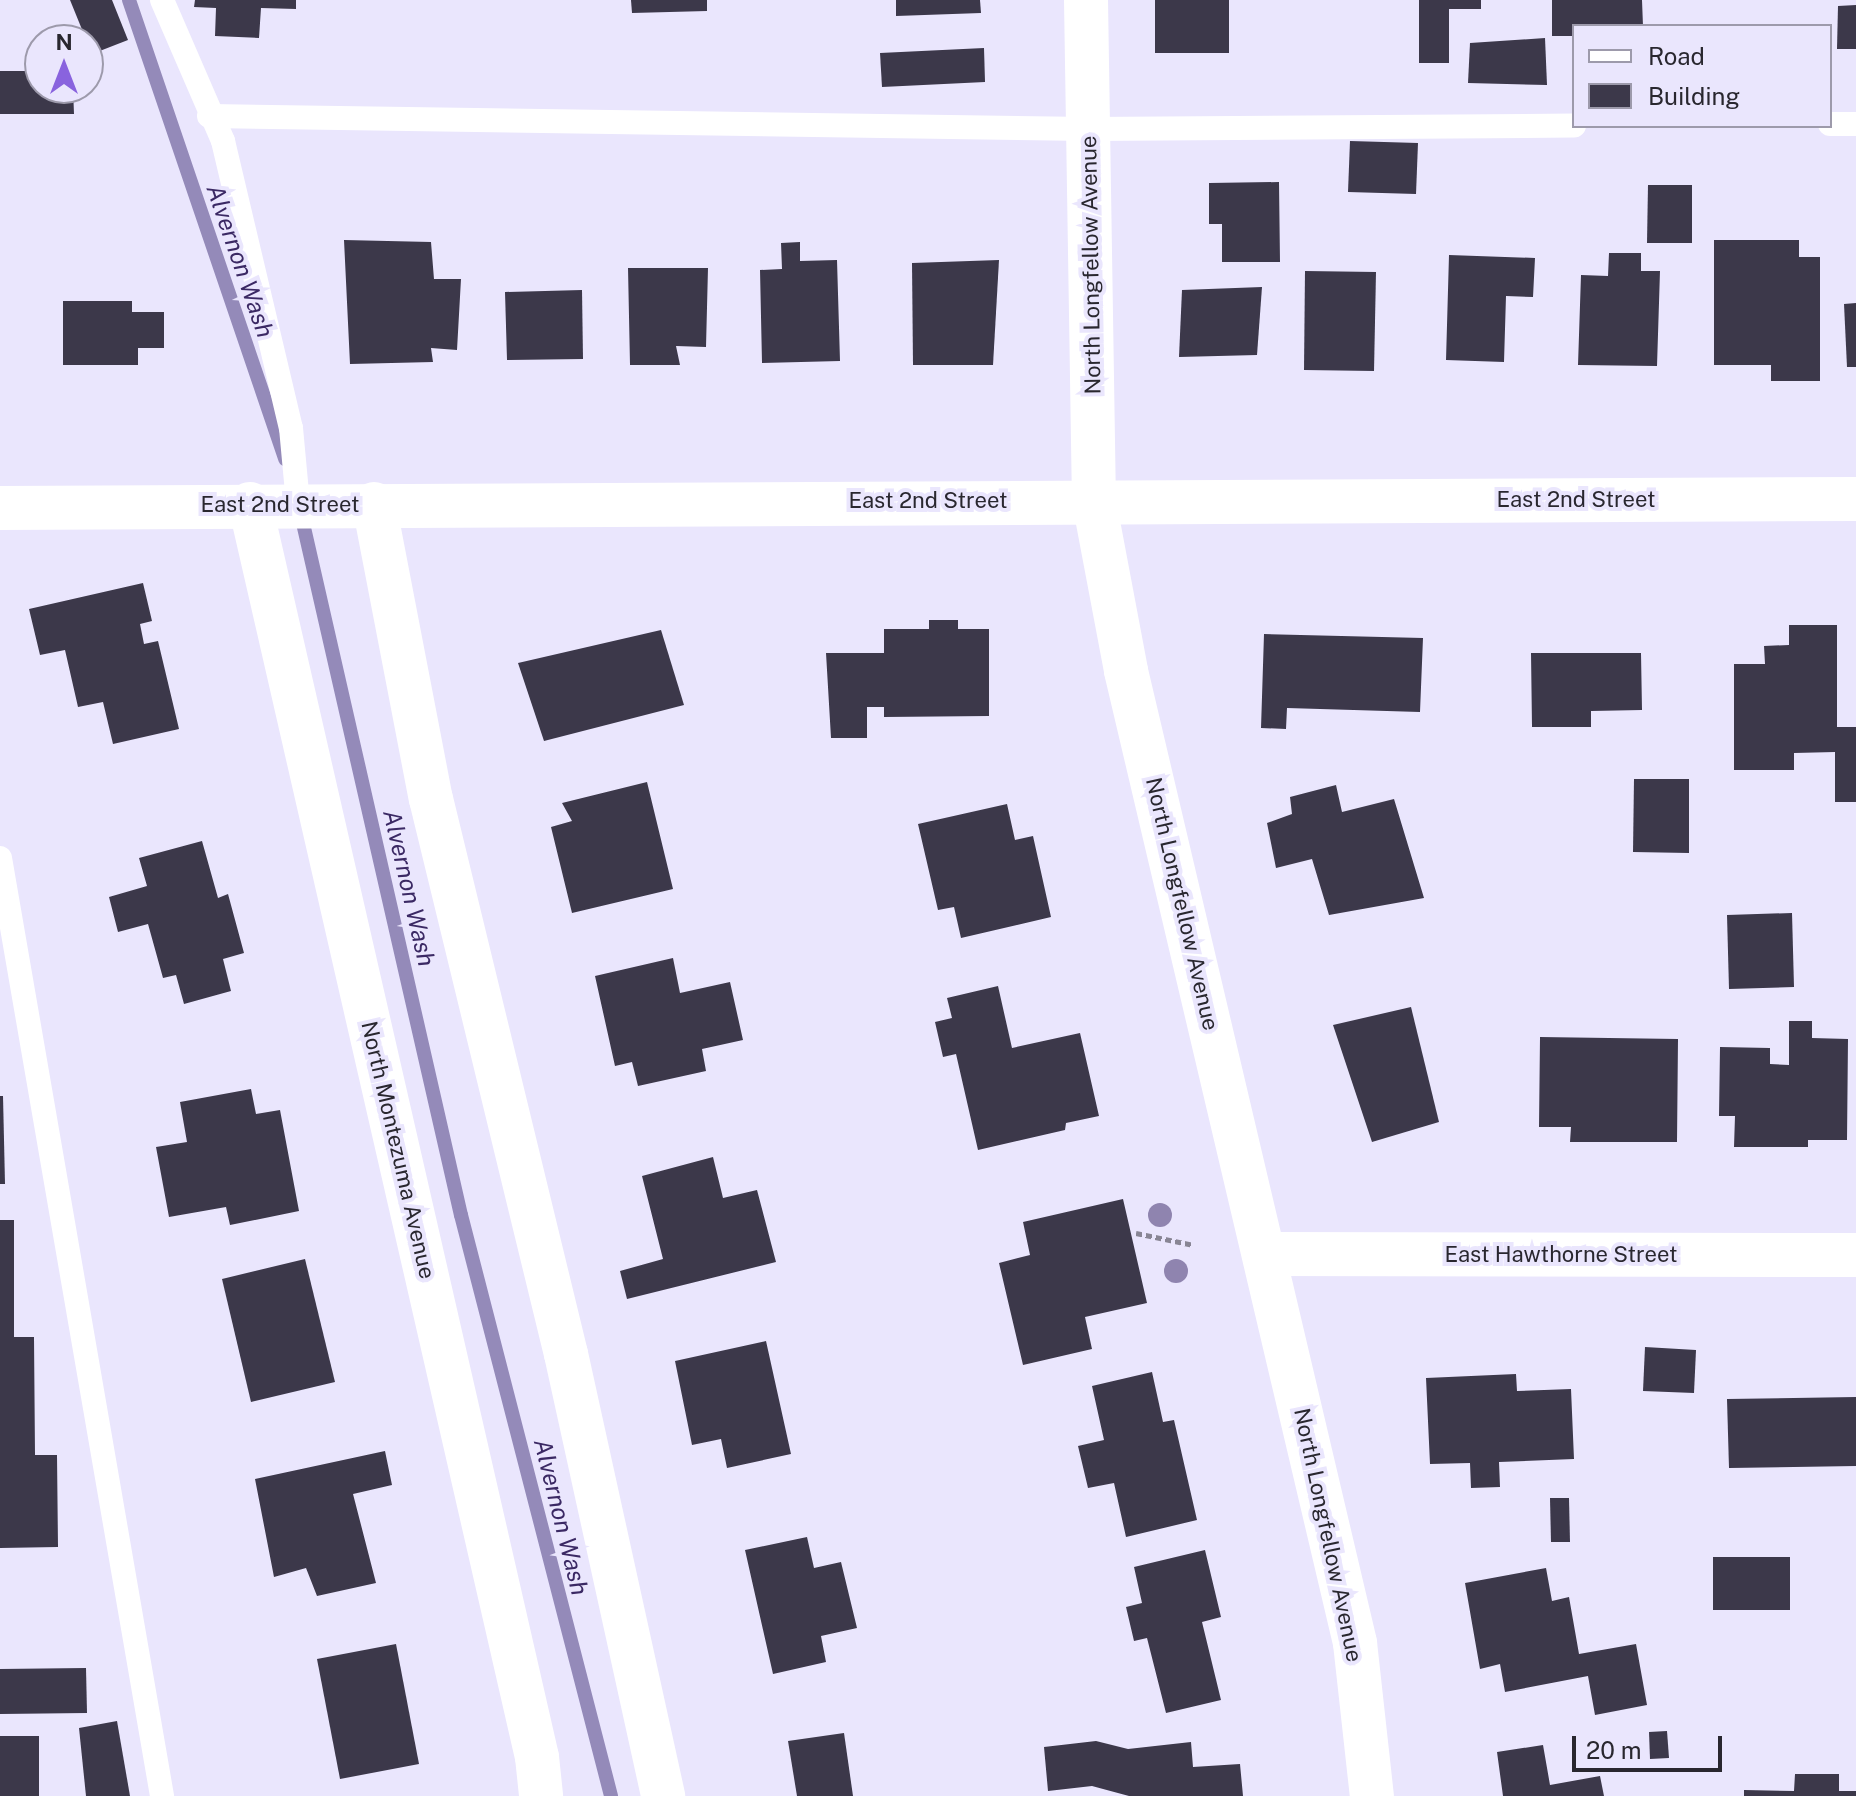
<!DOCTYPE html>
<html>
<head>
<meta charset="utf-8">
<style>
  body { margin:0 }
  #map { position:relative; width:1856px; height:1796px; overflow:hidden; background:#eae6fd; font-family:"Public Sans",sans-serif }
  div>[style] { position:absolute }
  .stream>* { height:14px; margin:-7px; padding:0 7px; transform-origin:7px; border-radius:7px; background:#948ab9 }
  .building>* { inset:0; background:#3c384a }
  .path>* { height:5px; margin-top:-2.5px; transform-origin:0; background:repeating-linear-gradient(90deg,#888594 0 6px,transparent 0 10px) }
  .service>* { height:24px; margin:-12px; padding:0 12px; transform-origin:12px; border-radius:12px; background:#fff }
  .minor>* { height:44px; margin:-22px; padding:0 22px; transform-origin:22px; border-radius:22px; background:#fff }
  .trees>* { width:24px; height:24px; margin:-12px; border-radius:50%; background:#8f84af }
  span { translate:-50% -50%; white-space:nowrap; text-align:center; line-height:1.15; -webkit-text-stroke:8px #eae6fd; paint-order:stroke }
  .street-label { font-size:22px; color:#29272f }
  .water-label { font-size:24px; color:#3b2964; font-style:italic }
  .legend { position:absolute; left:1572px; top:24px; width:260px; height:104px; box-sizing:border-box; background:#eae6fd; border:2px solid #9d9aab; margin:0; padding:10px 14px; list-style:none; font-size:24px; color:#29272f }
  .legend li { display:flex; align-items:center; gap:16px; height:40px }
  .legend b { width:40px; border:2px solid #9d9aab }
  .north { position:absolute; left:24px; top:24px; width:80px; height:80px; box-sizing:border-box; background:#eae6fd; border:2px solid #9d9aab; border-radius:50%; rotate:0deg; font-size:22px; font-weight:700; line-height:32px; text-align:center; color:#29272f }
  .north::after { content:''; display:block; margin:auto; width:28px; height:36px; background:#8963de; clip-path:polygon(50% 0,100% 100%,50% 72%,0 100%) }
  .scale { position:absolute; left:1572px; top:1736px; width:150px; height:36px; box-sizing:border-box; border:4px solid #29272f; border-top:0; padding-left:10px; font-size:24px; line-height:28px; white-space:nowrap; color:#29272f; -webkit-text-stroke:6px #eae6fd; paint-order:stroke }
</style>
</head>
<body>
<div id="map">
  <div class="stream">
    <div style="left:129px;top:0;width:485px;rotate:71.2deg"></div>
    <div style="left:300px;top:510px;width:723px;rotate:77.14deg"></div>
    <div style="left:461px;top:1215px;width:600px;rotate:75.52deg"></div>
  </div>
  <div class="building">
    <div style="clip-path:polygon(70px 0,112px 0,128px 40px,92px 54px)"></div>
    <div style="clip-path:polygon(195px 0,296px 0,296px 9px,261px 8px,259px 38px,215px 36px,216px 8px,194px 7px)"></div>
    <div style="clip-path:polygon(631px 0,707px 0,707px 11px,632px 13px)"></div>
    <div style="clip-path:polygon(896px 0,980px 0,981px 13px,896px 16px)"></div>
    <div style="clip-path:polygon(1155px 0,1229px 0,1229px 53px,1155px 53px)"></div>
    <div style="clip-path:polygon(1419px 0,1481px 0,1481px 9px,1449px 9px,1449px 63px,1419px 63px)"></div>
    <div style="clip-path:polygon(1552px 0,1642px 0,1643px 26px,1574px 26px,1574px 36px,1552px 36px)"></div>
    <div style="clip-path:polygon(1856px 5px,1856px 49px,1837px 49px,1838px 6px)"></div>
    <div style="clip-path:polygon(1545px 38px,1547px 85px,1468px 83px,1470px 43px)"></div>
    <div style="clip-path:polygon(984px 48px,985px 82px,882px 87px,880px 53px)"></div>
    <div style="clip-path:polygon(0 71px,40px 71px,40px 88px,73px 88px,74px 114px,0 114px)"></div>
    <div style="clip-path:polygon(1350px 141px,1418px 143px,1416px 194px,1348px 192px)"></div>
    <div style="clip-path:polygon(1279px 182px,1280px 262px,1222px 262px,1222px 224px,1209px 224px,1209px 183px)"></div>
    <div style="clip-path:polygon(1648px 185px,1692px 185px,1692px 243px,1647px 243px)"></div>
    <div style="clip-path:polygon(344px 240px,431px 242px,434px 279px,461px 279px,457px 350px,431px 348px,433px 362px,350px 364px)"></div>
    <div style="clip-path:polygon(1714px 240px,1799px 240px,1799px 257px,1820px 257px,1820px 381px,1771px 381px,1771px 365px,1714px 365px)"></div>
    <div style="clip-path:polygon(800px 242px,800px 261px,837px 260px,840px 361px,762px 363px,760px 270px,782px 269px,781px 243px)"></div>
    <div style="clip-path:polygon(1609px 253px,1641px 253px,1641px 271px,1660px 271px,1657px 366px,1578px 365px,1581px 275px,1608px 276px)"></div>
    <div style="clip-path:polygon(1449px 255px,1535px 258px,1533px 297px,1506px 296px,1504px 362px,1446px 360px)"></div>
    <div style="clip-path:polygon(999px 260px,993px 365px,913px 365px,912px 263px)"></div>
    <div style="clip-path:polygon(628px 268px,708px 268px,706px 347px,676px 346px,680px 365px,630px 365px)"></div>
    <div style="clip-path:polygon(1305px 271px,1376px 272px,1374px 371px,1304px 370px)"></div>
    <div style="clip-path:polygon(1262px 287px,1257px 355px,1179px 357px,1182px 290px)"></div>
    <div style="clip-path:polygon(582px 290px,583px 359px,507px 360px,505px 292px)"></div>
    <div style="clip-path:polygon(63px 301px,132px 301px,132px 312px,164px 312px,164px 348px,138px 348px,138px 365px,63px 365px)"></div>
    <div style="clip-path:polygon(1856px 303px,1856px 367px,1847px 367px,1844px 304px)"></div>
    <div style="clip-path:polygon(143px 583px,152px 621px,140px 624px,144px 644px,158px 641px,179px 729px,113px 744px,103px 702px,78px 707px,65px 650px,40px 655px,29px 609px)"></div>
    <div style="clip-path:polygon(929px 620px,958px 620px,958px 629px,989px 629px,989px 716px,884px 717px,884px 707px,867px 707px,867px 738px,831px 738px,826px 653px,884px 653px,884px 629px,929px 629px)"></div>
    <div style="clip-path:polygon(1789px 625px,1837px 625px,1837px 727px,1856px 727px,1856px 802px,1835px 802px,1835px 752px,1794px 753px,1794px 770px,1734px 770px,1734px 664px,1765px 664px,1764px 646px,1789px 645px)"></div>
    <div style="clip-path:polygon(661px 630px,684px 705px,544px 741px,518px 663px)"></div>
    <div style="clip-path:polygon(1264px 634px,1423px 638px,1420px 712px,1287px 708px,1286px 729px,1261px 728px)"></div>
    <div style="clip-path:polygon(1531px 653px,1641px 653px,1642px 710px,1591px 711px,1591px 727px,1532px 727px)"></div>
    <div style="clip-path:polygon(1634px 779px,1689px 779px,1689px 853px,1633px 852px)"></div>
    <div style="clip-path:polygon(647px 782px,673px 889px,572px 913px,551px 827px,572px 821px,562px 803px)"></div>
    <div style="clip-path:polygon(1336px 785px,1342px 812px,1394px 799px,1424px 898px,1329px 915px,1312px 859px,1276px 868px,1267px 823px,1292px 814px,1290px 797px)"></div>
    <div style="clip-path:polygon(1007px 804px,1015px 840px,1033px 836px,1051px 917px,961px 938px,954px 907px,938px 910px,918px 824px)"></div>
    <div style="clip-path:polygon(202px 841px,218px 898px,228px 894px,244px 953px,223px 959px,231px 991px,184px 1004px,176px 975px,163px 978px,148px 924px,118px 932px,109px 897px,147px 886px,139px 858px)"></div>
    <div style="clip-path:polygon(1792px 913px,1794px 987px,1729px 989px,1727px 915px)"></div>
    <div style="clip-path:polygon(673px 958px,680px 993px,730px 982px,743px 1040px,702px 1049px,706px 1071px,638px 1086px,632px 1062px,615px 1066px,595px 976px)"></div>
    <div style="clip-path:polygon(998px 986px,1012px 1048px,1080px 1033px,1099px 1116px,1066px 1123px,1065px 1130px,978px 1150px,956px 1054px,943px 1057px,935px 1022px,952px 1018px,947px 998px)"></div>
    <div style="clip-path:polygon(1411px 1007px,1439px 1122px,1372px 1142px,1333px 1025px)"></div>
    <div style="clip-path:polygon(1789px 1021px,1812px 1021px,1812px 1038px,1848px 1039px,1847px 1140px,1808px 1140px,1808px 1147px,1734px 1147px,1735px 1116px,1719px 1116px,1720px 1047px,1770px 1048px,1770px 1064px,1789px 1065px)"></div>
    <div style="clip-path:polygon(1540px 1037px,1678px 1039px,1677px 1142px,1570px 1142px,1571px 1127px,1539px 1127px)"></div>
    <div style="clip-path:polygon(251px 1089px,256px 1114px,280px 1110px,299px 1211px,230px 1225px,226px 1207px,169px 1217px,156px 1147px,187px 1142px,180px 1102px)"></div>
    <div style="clip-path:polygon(0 1096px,3px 1096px,5px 1184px,0 1184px)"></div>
    <div style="clip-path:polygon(713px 1157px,723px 1198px,757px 1190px,776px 1262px,627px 1299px,620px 1271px,663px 1259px,642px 1176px)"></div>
    <div style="clip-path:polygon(1123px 1199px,1147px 1303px,1085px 1317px,1092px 1349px,1023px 1365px,999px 1263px,1030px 1255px,1023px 1222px)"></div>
    <div style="clip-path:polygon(0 1220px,14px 1220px,14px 1337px,34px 1337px,35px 1455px,57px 1455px,58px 1547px,0 1548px)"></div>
    <div style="clip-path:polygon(305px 1259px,335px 1382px,251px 1402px,222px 1279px)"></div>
    <div style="clip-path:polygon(766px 1341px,791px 1454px,727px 1468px,721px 1439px,692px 1445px,675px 1361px)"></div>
    <div style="clip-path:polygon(1645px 1347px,1696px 1350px,1694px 1393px,1643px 1391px)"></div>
    <div style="clip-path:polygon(1152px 1372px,1163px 1422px,1174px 1420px,1197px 1520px,1126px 1537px,1114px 1483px,1088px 1488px,1078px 1446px,1104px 1440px,1092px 1386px)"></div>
    <div style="clip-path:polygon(1516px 1374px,1517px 1391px,1571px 1389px,1574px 1459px,1499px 1462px,1500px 1487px,1471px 1488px,1470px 1463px,1430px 1464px,1426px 1378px)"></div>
    <div style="clip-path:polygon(1856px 1397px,1856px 1466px,1729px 1468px,1727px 1399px)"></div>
    <div style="clip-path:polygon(385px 1451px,392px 1485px,353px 1494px,376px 1583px,317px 1596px,306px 1568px,274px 1577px,255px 1479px)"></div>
    <div style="clip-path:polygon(1550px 1498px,1569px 1498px,1570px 1542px,1551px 1542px)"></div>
    <div style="clip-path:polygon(807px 1537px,814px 1568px,841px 1562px,857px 1628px,821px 1636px,826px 1662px,773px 1674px,745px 1550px)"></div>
    <div style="clip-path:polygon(1205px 1550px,1221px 1617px,1202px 1622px,1221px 1700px,1166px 1713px,1147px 1638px,1134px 1641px,1126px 1607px,1142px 1603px,1134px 1567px)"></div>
    <div style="clip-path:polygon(1713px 1557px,1790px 1557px,1790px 1610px,1713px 1610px)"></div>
    <div style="clip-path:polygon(1546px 1568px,1552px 1601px,1569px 1597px,1579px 1654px,1636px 1644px,1647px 1705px,1595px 1715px,1588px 1676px,1505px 1692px,1500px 1664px,1480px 1669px,1465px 1583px)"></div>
    <div style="clip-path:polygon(396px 1644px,419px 1764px,340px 1779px,317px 1659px)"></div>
    <div style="clip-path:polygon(86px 1668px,87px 1713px,0 1714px,0 1669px)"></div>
    <div style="clip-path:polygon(117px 1721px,130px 1796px,86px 1796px,79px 1728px)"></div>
    <div style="clip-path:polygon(1667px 1731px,1669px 1758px,1650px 1759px,1649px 1732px)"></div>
    <div style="clip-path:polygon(844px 1733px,853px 1796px,797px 1796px,788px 1741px)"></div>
    <div style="clip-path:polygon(0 1736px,39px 1736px,39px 1796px,0 1796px)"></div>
    <div style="clip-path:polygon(1096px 1741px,1128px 1749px,1191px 1742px,1193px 1767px,1240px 1764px,1243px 1796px,1129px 1796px,1092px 1786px,1048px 1791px,1044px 1747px)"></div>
    <div style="clip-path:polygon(1543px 1745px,1550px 1785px,1600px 1776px,1604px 1796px,1503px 1796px,1497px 1752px)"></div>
    <div style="clip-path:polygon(1795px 1774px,1839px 1774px,1839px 1791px,1856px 1791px,1856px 1796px,1744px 1796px,1744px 1790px,1794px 1791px)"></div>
  </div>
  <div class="path">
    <div style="left:1136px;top:1233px;width:59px;rotate:11.7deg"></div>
  </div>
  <div class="service">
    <div style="left:162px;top:0;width:154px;rotate:66.6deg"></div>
    <div style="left:223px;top:141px;width:295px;rotate:76.7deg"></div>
    <div style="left:291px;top:428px;width:76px;rotate:84.7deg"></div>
    <div style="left:209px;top:116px;width:880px;rotate:0.85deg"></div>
    <div style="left:1089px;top:129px;width:485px;rotate:-0.4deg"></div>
    <div style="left:1830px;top:124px;width:26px"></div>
    <div style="left:0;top:858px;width:952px;rotate:80.2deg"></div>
  </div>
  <div class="minor">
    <div style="left:1086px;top:0;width:501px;rotate:89.09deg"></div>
    <div style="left:1094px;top:501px;width:173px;rotate:79.3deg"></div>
    <div style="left:1126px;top:671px;width:999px;rotate:76.74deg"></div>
    <div style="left:1355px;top:1643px;width:154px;rotate:83.7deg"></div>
    <div style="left:250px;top:504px;width:1285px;rotate:77.1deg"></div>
    <div style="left:537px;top:1757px;width:39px;rotate:84deg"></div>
    <div style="left:374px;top:504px;width:300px;rotate:79.1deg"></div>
    <div style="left:431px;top:799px;width:571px;rotate:76.33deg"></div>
    <div style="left:566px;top:1354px;width:453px;rotate:77.6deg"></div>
    <div style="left:0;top:508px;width:1856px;rotate:-0.28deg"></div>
    <div style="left:1266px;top:1254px;width:590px;rotate:0.1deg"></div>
  </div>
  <div class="trees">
    <div style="left:1160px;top:1215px"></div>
    <div style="left:1176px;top:1271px"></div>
  </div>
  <div class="street-label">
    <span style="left:1091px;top:265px;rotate:-91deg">North Longfellow Avenue</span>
    <span style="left:1576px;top:500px">East 2nd Street</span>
    <span style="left:928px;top:501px">East 2nd Street</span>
    <span style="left:280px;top:505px">East 2nd Street</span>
    <span style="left:1182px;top:904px;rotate:77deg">North Longfellow Avenue</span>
    <span style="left:398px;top:1150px;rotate:77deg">North Montezuma Avenue</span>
    <span style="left:1561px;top:1255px">East Hawthorne Street</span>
    <span style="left:1328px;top:1535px;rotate:78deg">North Longfellow Avenue</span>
  </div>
  <div class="water-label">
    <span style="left:240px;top:261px;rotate:71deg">Alvernon Wash</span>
    <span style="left:409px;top:888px;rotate:77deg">Alvernon Wash</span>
    <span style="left:561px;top:1517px;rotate:76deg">Alvernon Wash</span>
  </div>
  <ul class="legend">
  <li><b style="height:10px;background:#fff"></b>Road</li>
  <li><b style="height:22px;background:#3c384a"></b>Building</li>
  </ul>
  <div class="north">N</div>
  <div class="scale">20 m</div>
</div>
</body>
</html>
